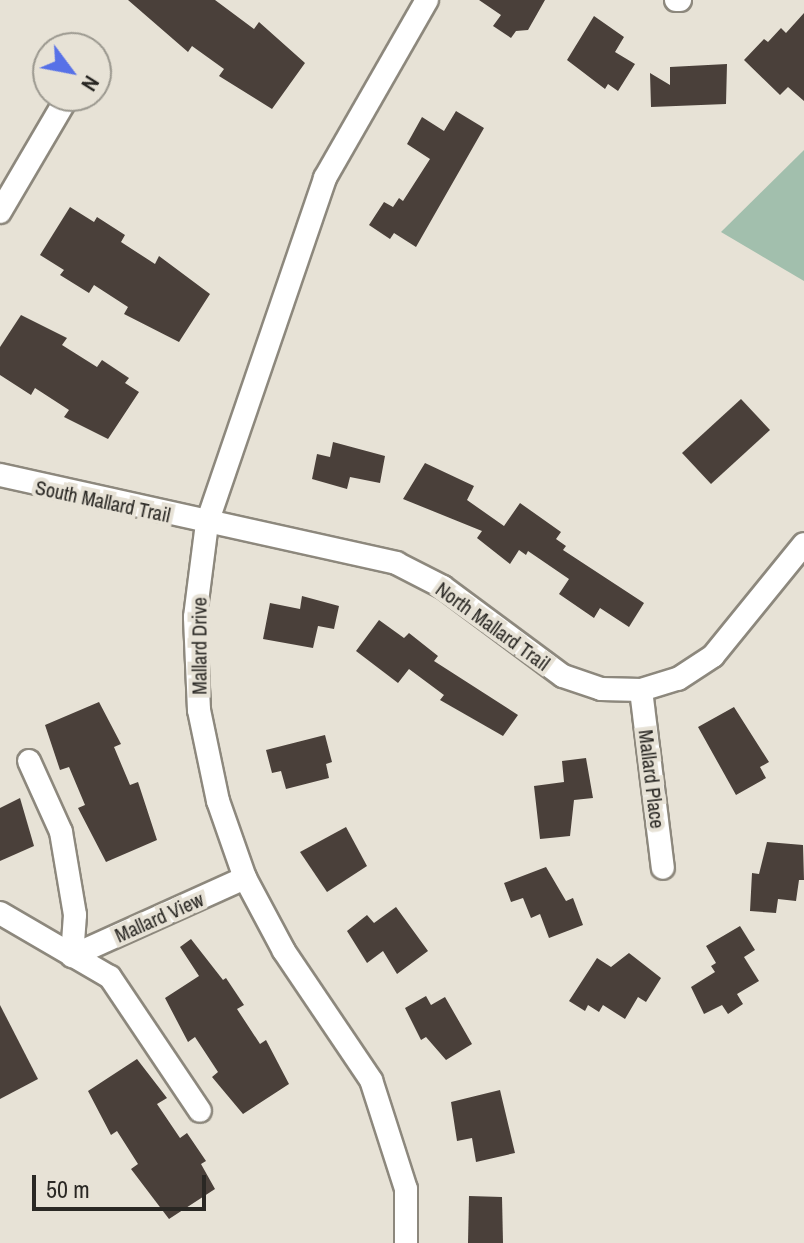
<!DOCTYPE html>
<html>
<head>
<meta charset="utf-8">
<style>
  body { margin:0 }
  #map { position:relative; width:804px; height:1243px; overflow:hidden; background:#e7e2d6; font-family:"Archivo Narrow",sans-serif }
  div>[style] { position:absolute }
  .green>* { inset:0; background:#a2bfad }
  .building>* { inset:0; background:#4a403a }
  .roads { filter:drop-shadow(2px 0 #8d887d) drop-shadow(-2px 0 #8d887d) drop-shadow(0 2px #8d887d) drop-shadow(0 -2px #8d887d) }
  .minor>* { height:22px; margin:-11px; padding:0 11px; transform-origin:11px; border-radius:11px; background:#fff }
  span { translate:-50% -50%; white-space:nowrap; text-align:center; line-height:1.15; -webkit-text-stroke:8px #e7e2d6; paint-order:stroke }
  .street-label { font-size:20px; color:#2a2824 }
  .north { position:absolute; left:32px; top:32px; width:80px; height:80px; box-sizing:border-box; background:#e7e2d6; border:2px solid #9b988f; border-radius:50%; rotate:122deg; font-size:22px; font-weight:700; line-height:32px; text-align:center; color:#2a2824 }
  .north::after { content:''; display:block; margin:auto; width:28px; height:36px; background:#5771e7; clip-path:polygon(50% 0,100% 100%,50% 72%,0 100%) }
  .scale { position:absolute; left:32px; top:1175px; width:174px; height:36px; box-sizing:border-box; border:4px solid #2a2824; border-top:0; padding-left:10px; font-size:24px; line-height:28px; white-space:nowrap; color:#2a2824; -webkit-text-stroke:6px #e7e2d6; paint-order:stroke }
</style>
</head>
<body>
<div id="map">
  <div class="green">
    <div style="clip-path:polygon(804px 150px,804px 281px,721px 232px)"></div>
  </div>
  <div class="building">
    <div style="clip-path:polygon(128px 0,215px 0,254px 29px,259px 22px,305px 63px,272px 109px,219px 76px,224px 69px,192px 46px,188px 52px)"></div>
    <div style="clip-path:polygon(479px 0,545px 0,528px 30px,516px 31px,511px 38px,493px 26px,501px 15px)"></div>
    <div style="clip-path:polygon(804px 13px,804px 101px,788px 87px,780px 95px,744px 60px,764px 39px,768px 42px,781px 28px,786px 33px)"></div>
    <div style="clip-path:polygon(594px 16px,624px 37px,615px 52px,635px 64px,618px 91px,608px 84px,605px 89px,567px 60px)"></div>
    <div style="clip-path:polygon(727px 64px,726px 104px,651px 107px,650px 73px,670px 85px,670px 67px)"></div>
    <div style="clip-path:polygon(456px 111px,484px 128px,416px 247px,394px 233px,390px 239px,369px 225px,384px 202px,393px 207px,399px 198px,403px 201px,430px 159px,407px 144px,422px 117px,444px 131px)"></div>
    <div style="clip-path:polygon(70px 207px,94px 222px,97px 217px,125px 235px,121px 242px,155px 264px,159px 256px,210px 294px,179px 342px,124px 314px,128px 307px,94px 285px,89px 293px,60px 275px,64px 270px,40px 255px)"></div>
    <div style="clip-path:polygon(21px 315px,67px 338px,62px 345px,97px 367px,102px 360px,129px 378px,125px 383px,139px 392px,108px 439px,64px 417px,69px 410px,35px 388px,31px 395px,0 375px,0 347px)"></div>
    <div style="clip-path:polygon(741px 399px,770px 430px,711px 484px,682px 453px)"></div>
    <div style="clip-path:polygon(333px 442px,385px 456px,380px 483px,350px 477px,347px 489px,312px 479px,317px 454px,330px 457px)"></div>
    <div style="clip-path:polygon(425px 463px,474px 486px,467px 500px,504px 526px,520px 503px,561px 532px,556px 539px,566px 546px,563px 550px,644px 603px,629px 627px,600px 608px,594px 618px,559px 594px,569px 579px,528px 551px,526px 555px,519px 550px,510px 564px,477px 538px,482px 531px,403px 499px)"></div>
    <div style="clip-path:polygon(302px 596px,339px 606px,334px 629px,318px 626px,313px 648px,263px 639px,270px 603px,300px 609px)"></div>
    <div style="clip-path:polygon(379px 620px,404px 638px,409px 633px,438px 656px,434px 661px,518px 715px,503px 736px,440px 700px,444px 695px,409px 669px,398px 683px,356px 651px)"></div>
    <div style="clip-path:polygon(99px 702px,121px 744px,114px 747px,130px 785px,138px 782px,157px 840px,106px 862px,78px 808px,85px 805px,69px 767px,60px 770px,45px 725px)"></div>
    <div style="clip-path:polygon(734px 707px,769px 762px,760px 767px,766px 778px,736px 795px,698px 727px)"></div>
    <div style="clip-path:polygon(325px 735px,332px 762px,326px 764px,329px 778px,286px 789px,281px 771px,272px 773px,266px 750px)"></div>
    <div style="clip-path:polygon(586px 758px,593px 798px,574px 800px,570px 836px,540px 839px,534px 786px,564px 782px,562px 761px)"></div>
    <div style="clip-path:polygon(20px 798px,34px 846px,0 861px,0 808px)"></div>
    <div style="clip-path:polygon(346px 827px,367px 866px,327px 892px,300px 852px)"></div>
    <div style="clip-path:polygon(767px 842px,803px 845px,804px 880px,799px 880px,796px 901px,778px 899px,776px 913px,750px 911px,752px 873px,759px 874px)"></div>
    <div style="clip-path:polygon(546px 867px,566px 901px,573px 898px,583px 925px,549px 938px,540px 914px,531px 918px,523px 898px,511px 902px,504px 883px)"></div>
    <div style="clip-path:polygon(396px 907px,428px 951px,397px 974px,383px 951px,367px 963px,347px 931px,367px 915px,374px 923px)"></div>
    <div style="clip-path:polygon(740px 926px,755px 950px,744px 957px,759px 981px,737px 994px,743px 1004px,728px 1014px,722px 1005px,704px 1014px,691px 987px,715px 972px,711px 966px,716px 963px,706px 946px)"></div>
    <div style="clip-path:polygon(191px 939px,223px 980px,226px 978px,244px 1005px,237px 1009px,260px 1044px,266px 1040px,289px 1084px,243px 1114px,212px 1077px,218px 1072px,195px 1037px,188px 1042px,165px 998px,199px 976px,180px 947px)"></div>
    <div style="clip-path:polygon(629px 953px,661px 978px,646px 1002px,638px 997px,625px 1019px,603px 1005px,599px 1012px,588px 1005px,585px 1011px,569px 1001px,597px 958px,611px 967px)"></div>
    <div style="clip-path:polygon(426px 996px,431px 1005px,445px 997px,472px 1044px,446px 1060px,426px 1037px,421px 1040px,405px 1008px)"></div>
    <div style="clip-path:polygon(0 1005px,38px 1079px,0 1099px)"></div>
    <div style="clip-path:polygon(137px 1059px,167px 1098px,157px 1104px,180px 1138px,187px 1133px,206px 1161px,201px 1164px,215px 1189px,169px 1219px,131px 1169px,138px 1164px,117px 1131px,111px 1135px,88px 1091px)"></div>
    <div style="clip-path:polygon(500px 1090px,515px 1153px,476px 1162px,472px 1138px,457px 1141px,451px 1102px)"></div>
    <div style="clip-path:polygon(469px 1196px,502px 1197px,503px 1243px,468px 1243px)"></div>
  </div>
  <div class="roads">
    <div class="minor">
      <div style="left:676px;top:0;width:4px"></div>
      <div style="left:0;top:212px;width:134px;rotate:-59.6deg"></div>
      <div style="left:0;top:475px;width:406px;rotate:12.5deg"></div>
      <div style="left:396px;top:563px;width:53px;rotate:27.1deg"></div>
      <div style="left:443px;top:587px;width:149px;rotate:36.6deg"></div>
      <div style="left:563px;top:676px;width:40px;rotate:18.9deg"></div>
      <div style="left:601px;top:689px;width:40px;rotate:1.4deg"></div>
      <div style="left:641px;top:690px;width:39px;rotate:-17deg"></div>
      <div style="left:678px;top:679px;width:42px;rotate:-33.3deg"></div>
      <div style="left:713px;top:656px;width:144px;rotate:-50.9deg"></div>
      <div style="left:641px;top:690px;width:179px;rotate:83deg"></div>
      <div style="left:29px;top:761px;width:78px;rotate:65.7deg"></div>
      <div style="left:61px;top:832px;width:84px;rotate:80.4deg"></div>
      <div style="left:75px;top:915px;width:41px;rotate:94.2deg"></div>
      <div style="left:0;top:913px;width:127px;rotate:30.2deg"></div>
      <div style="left:110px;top:977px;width:161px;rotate:56.1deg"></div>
      <div style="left:72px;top:956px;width:190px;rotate:-24.3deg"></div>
      <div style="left:406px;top:1243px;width:54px;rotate:-90deg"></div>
      <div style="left:406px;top:1189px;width:114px;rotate:-107.8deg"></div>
      <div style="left:371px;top:1080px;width:156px;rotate:-124deg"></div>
      <div style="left:284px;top:951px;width:83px;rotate:-118.1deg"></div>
      <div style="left:245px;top:878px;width:82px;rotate:-109.3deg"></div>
      <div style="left:218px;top:801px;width:93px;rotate:-101.8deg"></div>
      <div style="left:199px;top:710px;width:93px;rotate:-92.5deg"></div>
      <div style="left:195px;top:617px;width:95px;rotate:-82.7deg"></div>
      <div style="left:207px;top:523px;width:365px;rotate:-71.1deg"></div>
      <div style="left:325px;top:178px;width:205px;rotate:-60.2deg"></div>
    </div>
  </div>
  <div class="street-label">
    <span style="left:103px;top:501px;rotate:12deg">South Mallard Trail</span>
    <span style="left:493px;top:626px;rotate:36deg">North Mallard Trail</span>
    <span style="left:199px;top:646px;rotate:-90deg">Mallard Drive</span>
    <span style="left:652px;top:779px;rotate:83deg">Mallard Place</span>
    <span style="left:159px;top:917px;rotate:-24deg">Mallard View</span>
  </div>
  <div class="north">N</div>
  <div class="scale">50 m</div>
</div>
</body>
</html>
